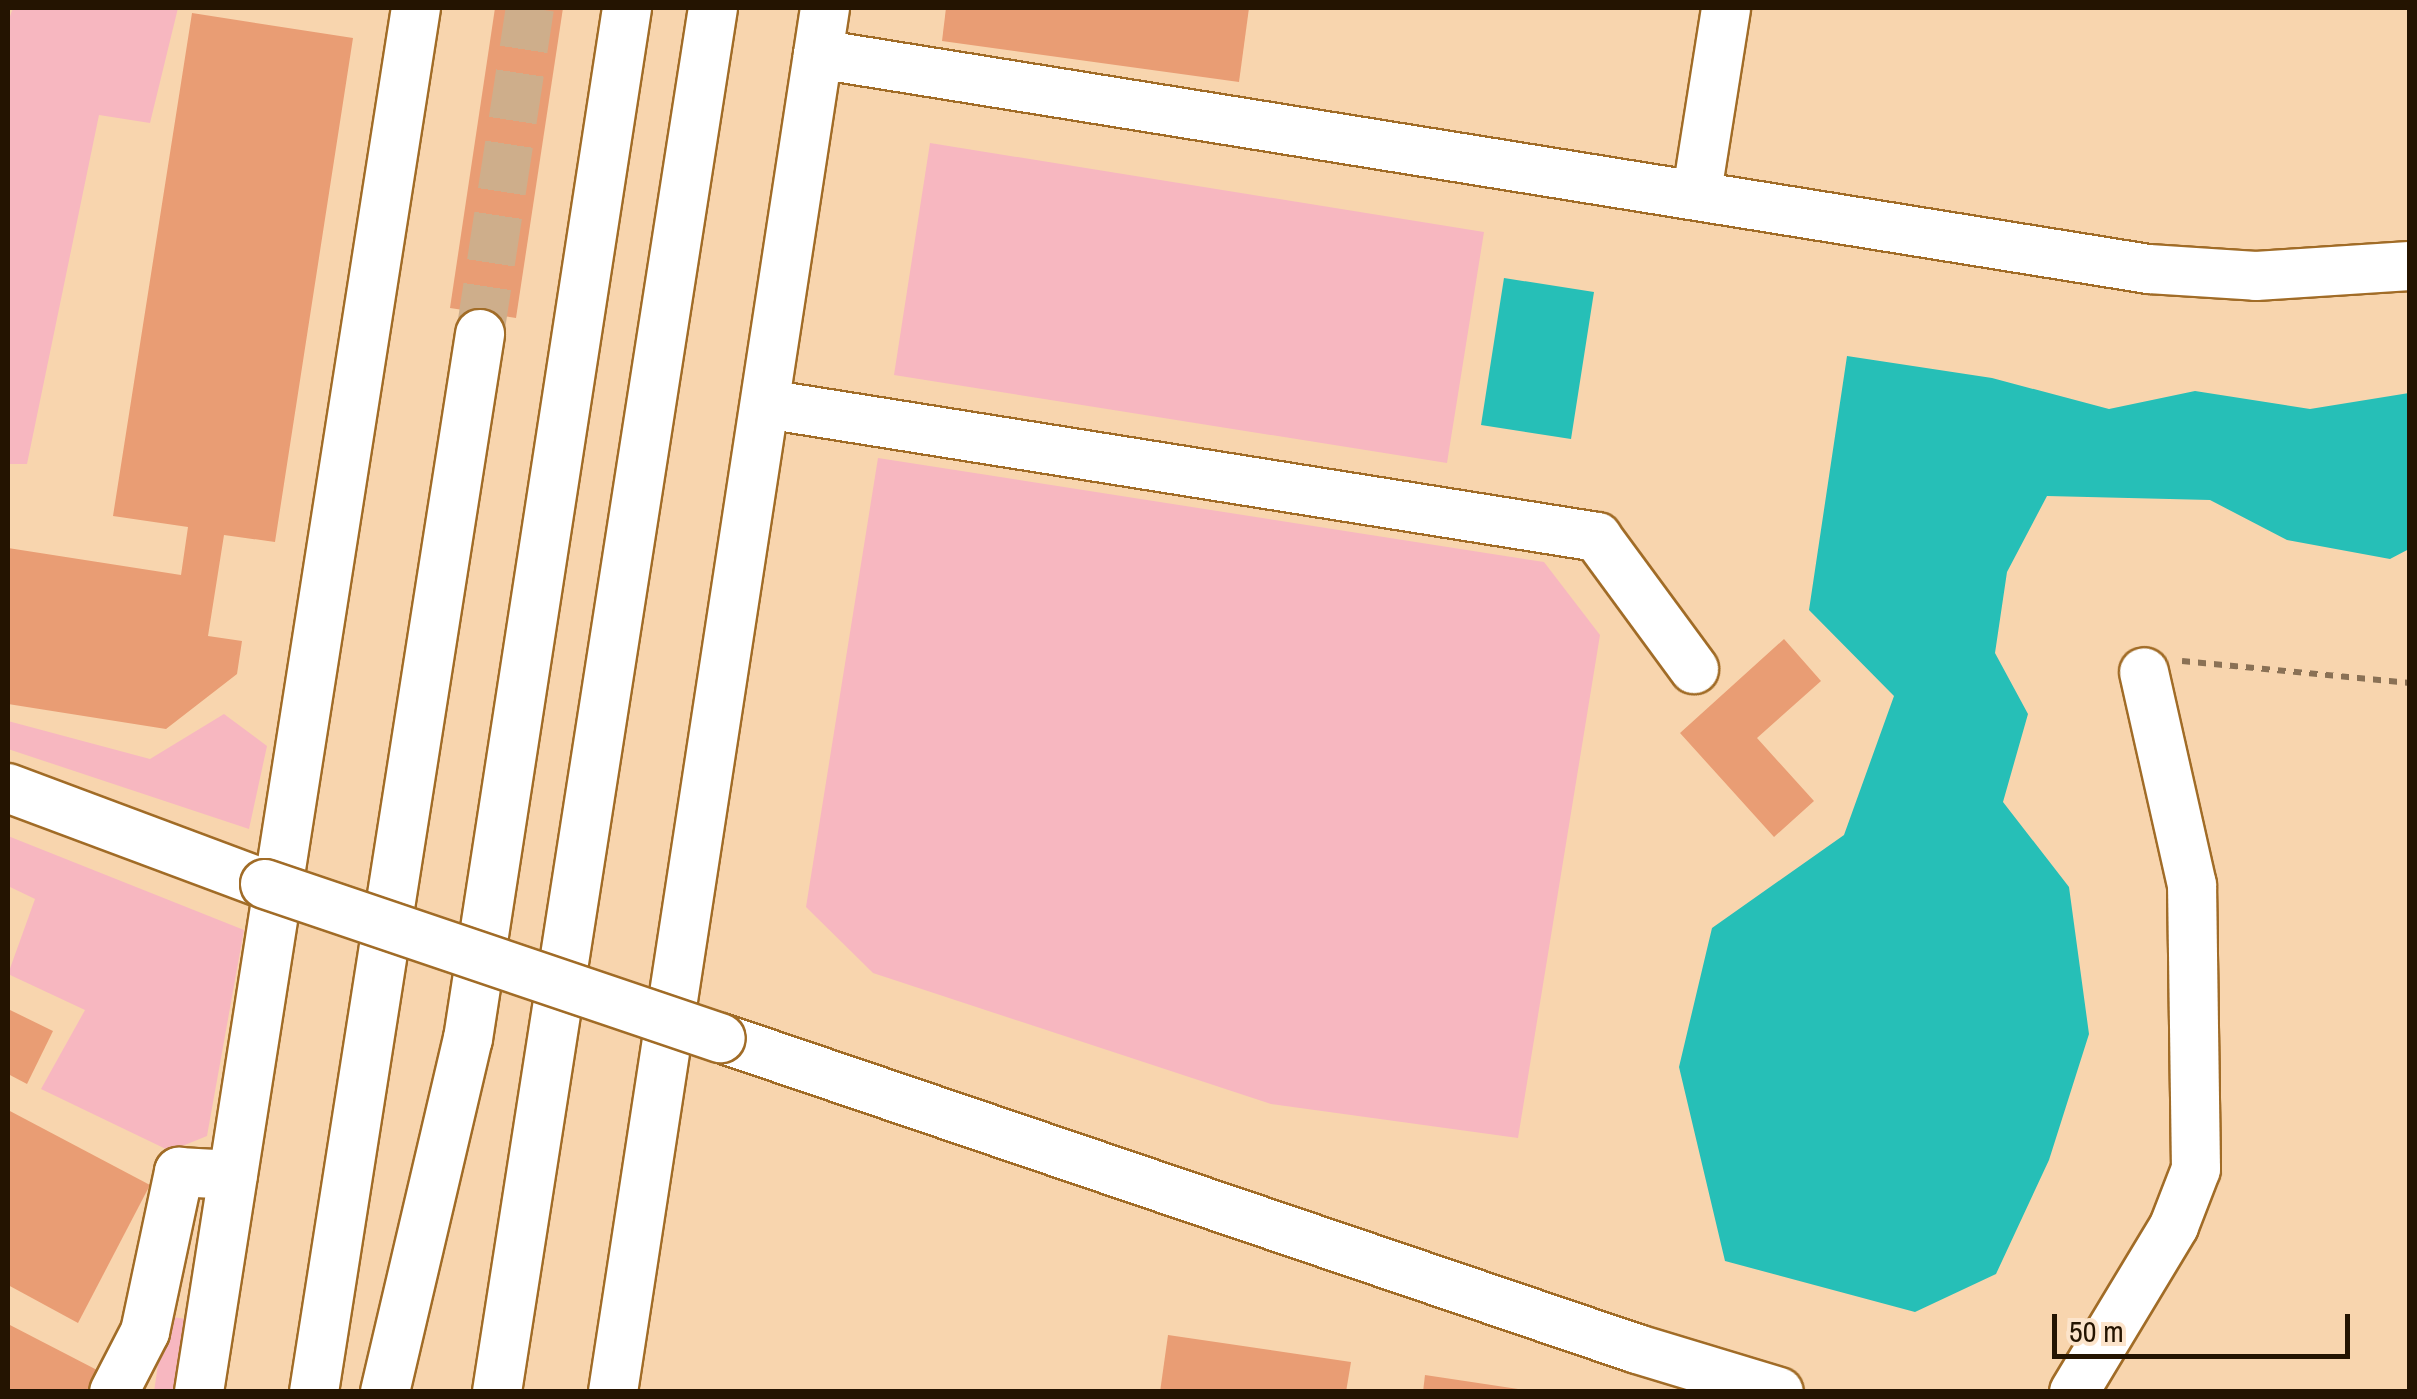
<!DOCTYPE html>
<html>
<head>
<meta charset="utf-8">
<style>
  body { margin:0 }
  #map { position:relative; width:2417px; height:1399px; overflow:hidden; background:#f8d5ae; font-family:"Archivo Narrow",sans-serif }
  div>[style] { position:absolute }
  .green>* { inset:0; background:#f7b7c0 }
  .water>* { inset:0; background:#26bfb7 }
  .building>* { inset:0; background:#e99d74 }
  .minor-tunnel>* { height:48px; margin-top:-24px; transform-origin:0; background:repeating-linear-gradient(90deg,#ceae8b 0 48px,transparent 0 72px) }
  .path>* { height:6px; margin-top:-3px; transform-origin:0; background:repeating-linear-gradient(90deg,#8a7155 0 8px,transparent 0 16px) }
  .roads { filter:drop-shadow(2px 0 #a16c27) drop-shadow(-2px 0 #a16c27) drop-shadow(0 2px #a16c27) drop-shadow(0 -2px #a16c27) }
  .minor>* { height:48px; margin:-24px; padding:0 24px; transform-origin:24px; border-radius:24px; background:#fff }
  .bridges { filter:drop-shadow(2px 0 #a16c27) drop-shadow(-2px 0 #a16c27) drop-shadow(0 2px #a16c27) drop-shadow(0 -2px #a16c27) }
  .minor-bridge>* { height:48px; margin:-24px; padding:0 24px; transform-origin:24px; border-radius:24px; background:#fff }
  span { translate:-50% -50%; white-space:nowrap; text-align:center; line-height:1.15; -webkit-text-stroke:8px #fce4cb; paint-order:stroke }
  .frame { position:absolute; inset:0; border:10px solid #241401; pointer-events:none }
  .scale { position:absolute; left:2052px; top:1314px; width:298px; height:45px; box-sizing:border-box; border:5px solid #241401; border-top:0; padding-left:12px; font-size:30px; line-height:35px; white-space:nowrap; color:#241401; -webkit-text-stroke:8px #fce4cb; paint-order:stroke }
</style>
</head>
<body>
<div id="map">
  <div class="green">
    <div style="clip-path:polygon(13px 8px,178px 8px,150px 123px,99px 115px,27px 464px,8px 464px,8px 22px)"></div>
    <div style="clip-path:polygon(930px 143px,1484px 232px,1447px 463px,894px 375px)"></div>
    <div style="clip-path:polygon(878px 458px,1544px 562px,1600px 635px,1518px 1138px,1271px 1104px,873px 973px,806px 907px)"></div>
    <div style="clip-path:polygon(224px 714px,267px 746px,249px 829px,8px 749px,8px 721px,150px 759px)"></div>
    <div style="clip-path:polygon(8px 836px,244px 930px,207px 1136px,170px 1151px,41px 1089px,85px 1010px,8px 974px,35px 899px,8px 886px)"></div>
    <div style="clip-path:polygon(165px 1316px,186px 1319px,176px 1391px,154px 1392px)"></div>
  </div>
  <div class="water">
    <div style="clip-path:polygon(1504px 278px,1594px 292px,1571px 439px,1481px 425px)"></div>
    <div style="clip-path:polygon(1847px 356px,1992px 378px,2109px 409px,2195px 391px,2310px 409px,2409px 393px,2409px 549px,2390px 559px,2287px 540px,2210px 500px,2047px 496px,2007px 572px,1995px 653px,2028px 714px,2003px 802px,2069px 887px,2089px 1034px,2049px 1160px,1996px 1274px,1915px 1312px,1725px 1261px,1679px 1067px,1712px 928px,1844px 835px,1894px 696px,1809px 610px)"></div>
  </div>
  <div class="building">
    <div style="clip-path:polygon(495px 8px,563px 8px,516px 318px,450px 308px)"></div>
    <div style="clip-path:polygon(946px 8px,1249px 8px,1239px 82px,942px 41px)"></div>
    <div style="clip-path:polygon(192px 13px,353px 38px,275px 542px,224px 535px,208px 636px,242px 641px,237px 674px,166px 729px,8px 704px,8px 548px,181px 575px,188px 527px,113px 516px)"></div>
    <div style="clip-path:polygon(1784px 639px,1821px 681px,1757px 738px,1814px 801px,1774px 837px,1680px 733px)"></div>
    <div style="clip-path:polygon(8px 1009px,53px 1031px,27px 1084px,8px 1074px)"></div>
    <div style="clip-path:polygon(8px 1110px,150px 1185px,78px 1323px,8px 1285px)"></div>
    <div style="clip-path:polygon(8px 1324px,97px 1370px,87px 1392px,8px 1392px)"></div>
    <div style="clip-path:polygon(1168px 1335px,1351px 1362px,1346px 1392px,1160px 1392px)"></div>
    <div style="clip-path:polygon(1425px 1375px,1518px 1389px,1518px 1392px,1423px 1392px)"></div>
  </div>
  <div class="minor-tunnel">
    <div style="left:480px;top:334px;width:330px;rotate:-81.3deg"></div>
  </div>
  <div class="path">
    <div style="left:2182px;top:661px;width:229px;rotate:5.5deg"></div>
  </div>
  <div class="roads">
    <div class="minor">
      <div style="left:818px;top:54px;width:1348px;rotate:9.18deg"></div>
      <div style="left:2149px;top:269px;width:107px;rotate:3.7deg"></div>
      <div style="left:2256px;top:276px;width:154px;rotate:-3.7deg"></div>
      <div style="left:1697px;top:192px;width:186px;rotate:-81deg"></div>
      <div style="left:766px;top:404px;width:842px;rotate:9.09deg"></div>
      <div style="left:1597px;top:537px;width:164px;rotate:53.7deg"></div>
      <div style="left:8px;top:788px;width:274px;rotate:20.5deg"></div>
      <div style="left:721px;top:1038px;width:967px;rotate:18.75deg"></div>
      <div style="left:1637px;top:1349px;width:148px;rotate:16.8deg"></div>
      <div style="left:114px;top:1392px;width:68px;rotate:-62.7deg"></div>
      <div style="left:145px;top:1332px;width:164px;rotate:-78deg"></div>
      <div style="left:179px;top:1172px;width:54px;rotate:3.2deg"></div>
      <div style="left:199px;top:1392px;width:1401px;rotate:-81.09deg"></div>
      <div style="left:314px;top:1392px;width:1071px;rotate:-81.08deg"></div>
      <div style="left:385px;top:1392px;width:363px;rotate:-76.8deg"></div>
      <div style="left:468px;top:1039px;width:1043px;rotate:-81.23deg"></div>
      <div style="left:497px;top:1392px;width:1401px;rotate:-81.13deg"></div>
      <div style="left:613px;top:1392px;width:1400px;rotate:-81.29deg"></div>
      <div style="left:2074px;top:1392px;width:194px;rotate:-58.9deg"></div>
      <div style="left:2174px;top:1226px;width:61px;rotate:-68.9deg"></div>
      <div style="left:2196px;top:1169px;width:284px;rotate:-90.8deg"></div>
      <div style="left:2192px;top:885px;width:218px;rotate:-102.7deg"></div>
    </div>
  </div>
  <div class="bridges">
    <div class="minor-bridge">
      <div style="left:265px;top:884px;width:481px;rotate:18.7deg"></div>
    </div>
  </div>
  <div class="frame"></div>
  <div class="scale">50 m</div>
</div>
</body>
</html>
